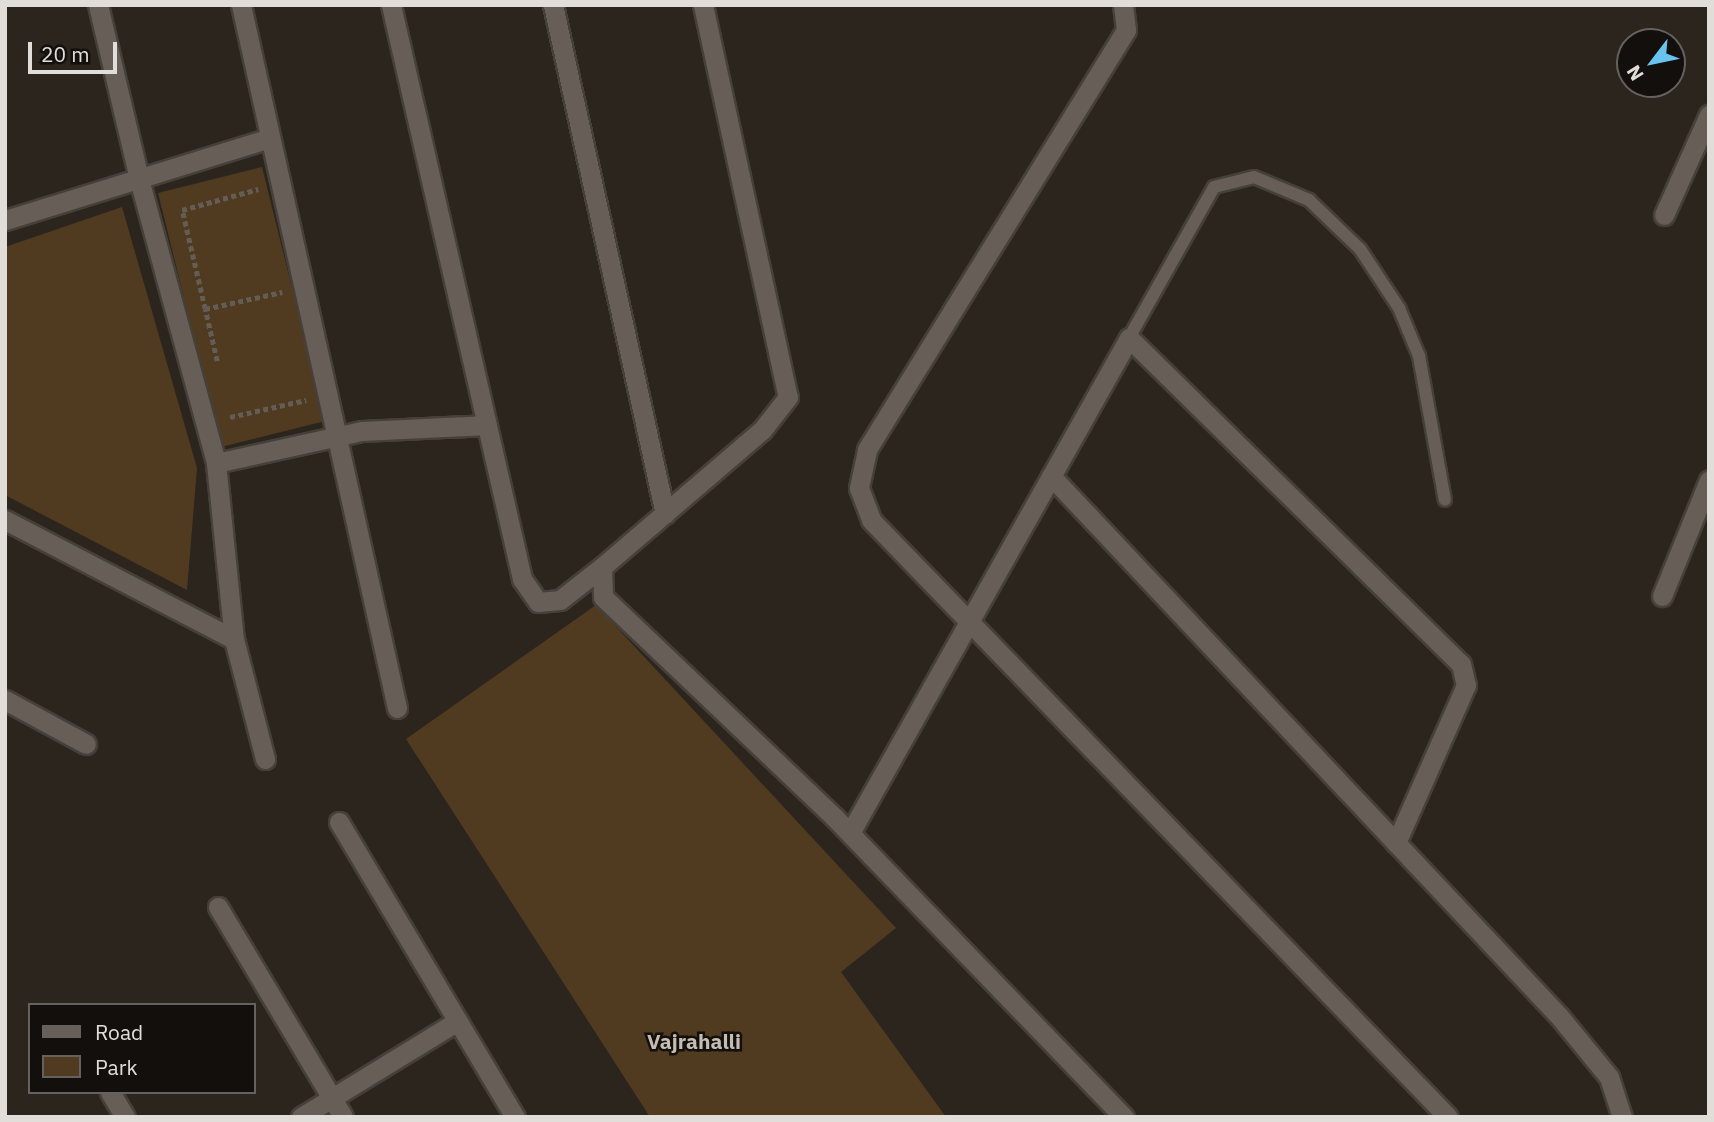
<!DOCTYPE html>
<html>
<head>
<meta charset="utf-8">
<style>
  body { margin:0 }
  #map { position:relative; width:1714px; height:1122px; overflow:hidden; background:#2c251e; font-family:"IBM Plex Sans",sans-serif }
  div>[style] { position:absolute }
  .green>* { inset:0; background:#503b21 }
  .path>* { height:4.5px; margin-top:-2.25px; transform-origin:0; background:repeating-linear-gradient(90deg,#635d56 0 5px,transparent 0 8.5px) }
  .roads { filter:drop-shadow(2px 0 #45403a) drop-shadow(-2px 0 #45403a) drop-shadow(0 2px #45403a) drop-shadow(0 -2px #45403a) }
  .service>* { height:12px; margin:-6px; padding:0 6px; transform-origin:6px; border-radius:6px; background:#675f57 }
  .minor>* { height:19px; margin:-9.5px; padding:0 9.5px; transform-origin:9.5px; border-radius:9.5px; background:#675f57 }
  span { translate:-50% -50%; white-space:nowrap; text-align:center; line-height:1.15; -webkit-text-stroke:5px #120f0c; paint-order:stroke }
  .quarter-label { font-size:21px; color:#c5bdb4; font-weight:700 }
  .frame { position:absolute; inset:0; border:7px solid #e1ddd8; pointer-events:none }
  .legend { position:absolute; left:28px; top:1003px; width:228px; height:91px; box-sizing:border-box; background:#120f0c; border:2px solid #65615e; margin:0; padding:9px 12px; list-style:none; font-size:21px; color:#e1ddd8 }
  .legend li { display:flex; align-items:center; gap:14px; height:35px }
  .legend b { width:35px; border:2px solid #65615e }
  .north { position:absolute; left:1616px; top:28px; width:70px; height:70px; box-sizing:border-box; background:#120f0c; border:2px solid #65615e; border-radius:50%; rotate:238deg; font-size:19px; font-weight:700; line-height:28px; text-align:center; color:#e1ddd8 }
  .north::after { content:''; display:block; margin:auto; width:24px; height:32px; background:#69c3f1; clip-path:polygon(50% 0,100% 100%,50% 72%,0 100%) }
  .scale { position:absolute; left:28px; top:42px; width:89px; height:32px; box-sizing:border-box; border:4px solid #e1ddd8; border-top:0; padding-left:9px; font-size:21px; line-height:24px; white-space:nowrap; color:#e1ddd8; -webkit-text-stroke:5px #120f0c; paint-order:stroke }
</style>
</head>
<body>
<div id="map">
  <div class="green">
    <div style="clip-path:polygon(262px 167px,325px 421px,221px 447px,158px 193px)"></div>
    <div style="clip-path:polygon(122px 207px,197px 468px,187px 590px,5px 495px,5px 247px)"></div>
    <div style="clip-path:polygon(596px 605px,896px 928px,841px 972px,946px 1117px,650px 1117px,406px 739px)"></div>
  </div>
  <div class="path">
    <div style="left:205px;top:309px;width:102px;rotate:-103.1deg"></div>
    <div style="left:182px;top:210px;width:79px;rotate:-15.4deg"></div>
    <div style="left:217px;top:361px;width:53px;rotate:-103deg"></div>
    <div style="left:205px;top:309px;width:79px;rotate:-12.4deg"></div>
    <div style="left:230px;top:417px;width:78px;rotate:-12.6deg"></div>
  </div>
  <div class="roads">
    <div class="service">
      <div style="left:1129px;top:338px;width:173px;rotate:-60.6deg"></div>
      <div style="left:1214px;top:187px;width:41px;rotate:-14deg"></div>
      <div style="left:1254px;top:177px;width:60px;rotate:22.7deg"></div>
      <div style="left:1309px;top:200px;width:71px;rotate:43.9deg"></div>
      <div style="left:1360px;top:249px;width:71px;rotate:56.5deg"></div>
      <div style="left:1399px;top:308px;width:52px;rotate:67.4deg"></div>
      <div style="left:1419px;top:356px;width:146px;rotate:79.8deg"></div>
    </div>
    <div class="minor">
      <div style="left:98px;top:5px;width:179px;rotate:76.7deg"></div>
      <div style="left:139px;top:179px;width:294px;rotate:74.8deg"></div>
      <div style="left:216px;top:463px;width:177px;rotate:84.2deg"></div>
      <div style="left:234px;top:639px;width:124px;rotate:75.5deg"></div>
      <div style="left:241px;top:5px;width:720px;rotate:77.49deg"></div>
      <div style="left:391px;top:5px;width:589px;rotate:77.14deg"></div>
      <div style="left:522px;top:579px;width:28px;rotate:55deg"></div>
      <div style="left:538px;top:602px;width:22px;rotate:-5deg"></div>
      <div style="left:560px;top:600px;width:53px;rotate:-38.2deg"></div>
      <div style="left:553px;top:5px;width:521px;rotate:77.59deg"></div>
      <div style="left:703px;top:5px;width:401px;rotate:77.8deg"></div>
      <div style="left:788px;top:397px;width:42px;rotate:128.2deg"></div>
      <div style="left:762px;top:430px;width:211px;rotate:139.4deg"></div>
      <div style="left:602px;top:567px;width:30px;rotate:88deg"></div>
      <div style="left:603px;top:597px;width:320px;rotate:43.6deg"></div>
      <div style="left:835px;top:818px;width:416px;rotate:46deg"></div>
      <div style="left:1123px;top:5px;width:25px;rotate:83deg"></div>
      <div style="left:1126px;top:30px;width:493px;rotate:121.7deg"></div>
      <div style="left:867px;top:450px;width:39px;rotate:102deg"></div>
      <div style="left:859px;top:488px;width:34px;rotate:69deg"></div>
      <div style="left:871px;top:520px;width:830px;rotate:45.98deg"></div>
      <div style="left:1664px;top:215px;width:110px;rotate:-65.8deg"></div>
      <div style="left:5px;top:220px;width:277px;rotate:-17.2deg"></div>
      <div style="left:216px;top:463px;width:149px;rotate:-12.4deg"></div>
      <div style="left:362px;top:431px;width:125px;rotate:-2.7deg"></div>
      <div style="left:1051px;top:476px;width:741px;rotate:46.75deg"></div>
      <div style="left:1559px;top:1016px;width:79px;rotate:50.7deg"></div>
      <div style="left:1609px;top:1077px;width:42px;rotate:72deg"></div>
      <div style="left:5px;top:520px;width:258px;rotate:27.5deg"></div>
      <div style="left:1662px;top:596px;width:125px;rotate:-67.9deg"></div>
      <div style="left:5px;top:700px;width:92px;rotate:28.5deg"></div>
      <div style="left:339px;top:822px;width:344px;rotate:59.2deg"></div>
      <div style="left:850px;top:833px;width:568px;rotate:-60.59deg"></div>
      <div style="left:1129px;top:338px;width:465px;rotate:44.5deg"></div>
      <div style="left:1461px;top:664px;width:22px;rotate:77deg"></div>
      <div style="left:1466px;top:685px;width:173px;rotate:113.9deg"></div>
      <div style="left:218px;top:907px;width:244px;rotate:59.2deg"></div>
      <div style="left:110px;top:1092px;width:29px;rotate:59deg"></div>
      <div style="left:301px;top:1117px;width:182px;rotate:-31.5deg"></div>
    </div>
  </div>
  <div class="quarter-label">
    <span style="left:694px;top:1041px">Vajrahalli</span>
  </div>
  <div class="frame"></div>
  <ul class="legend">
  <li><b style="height:9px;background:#675f57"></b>Road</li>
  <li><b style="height:19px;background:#503b21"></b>Park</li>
  </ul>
  <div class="north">N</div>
  <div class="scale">20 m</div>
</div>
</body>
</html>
